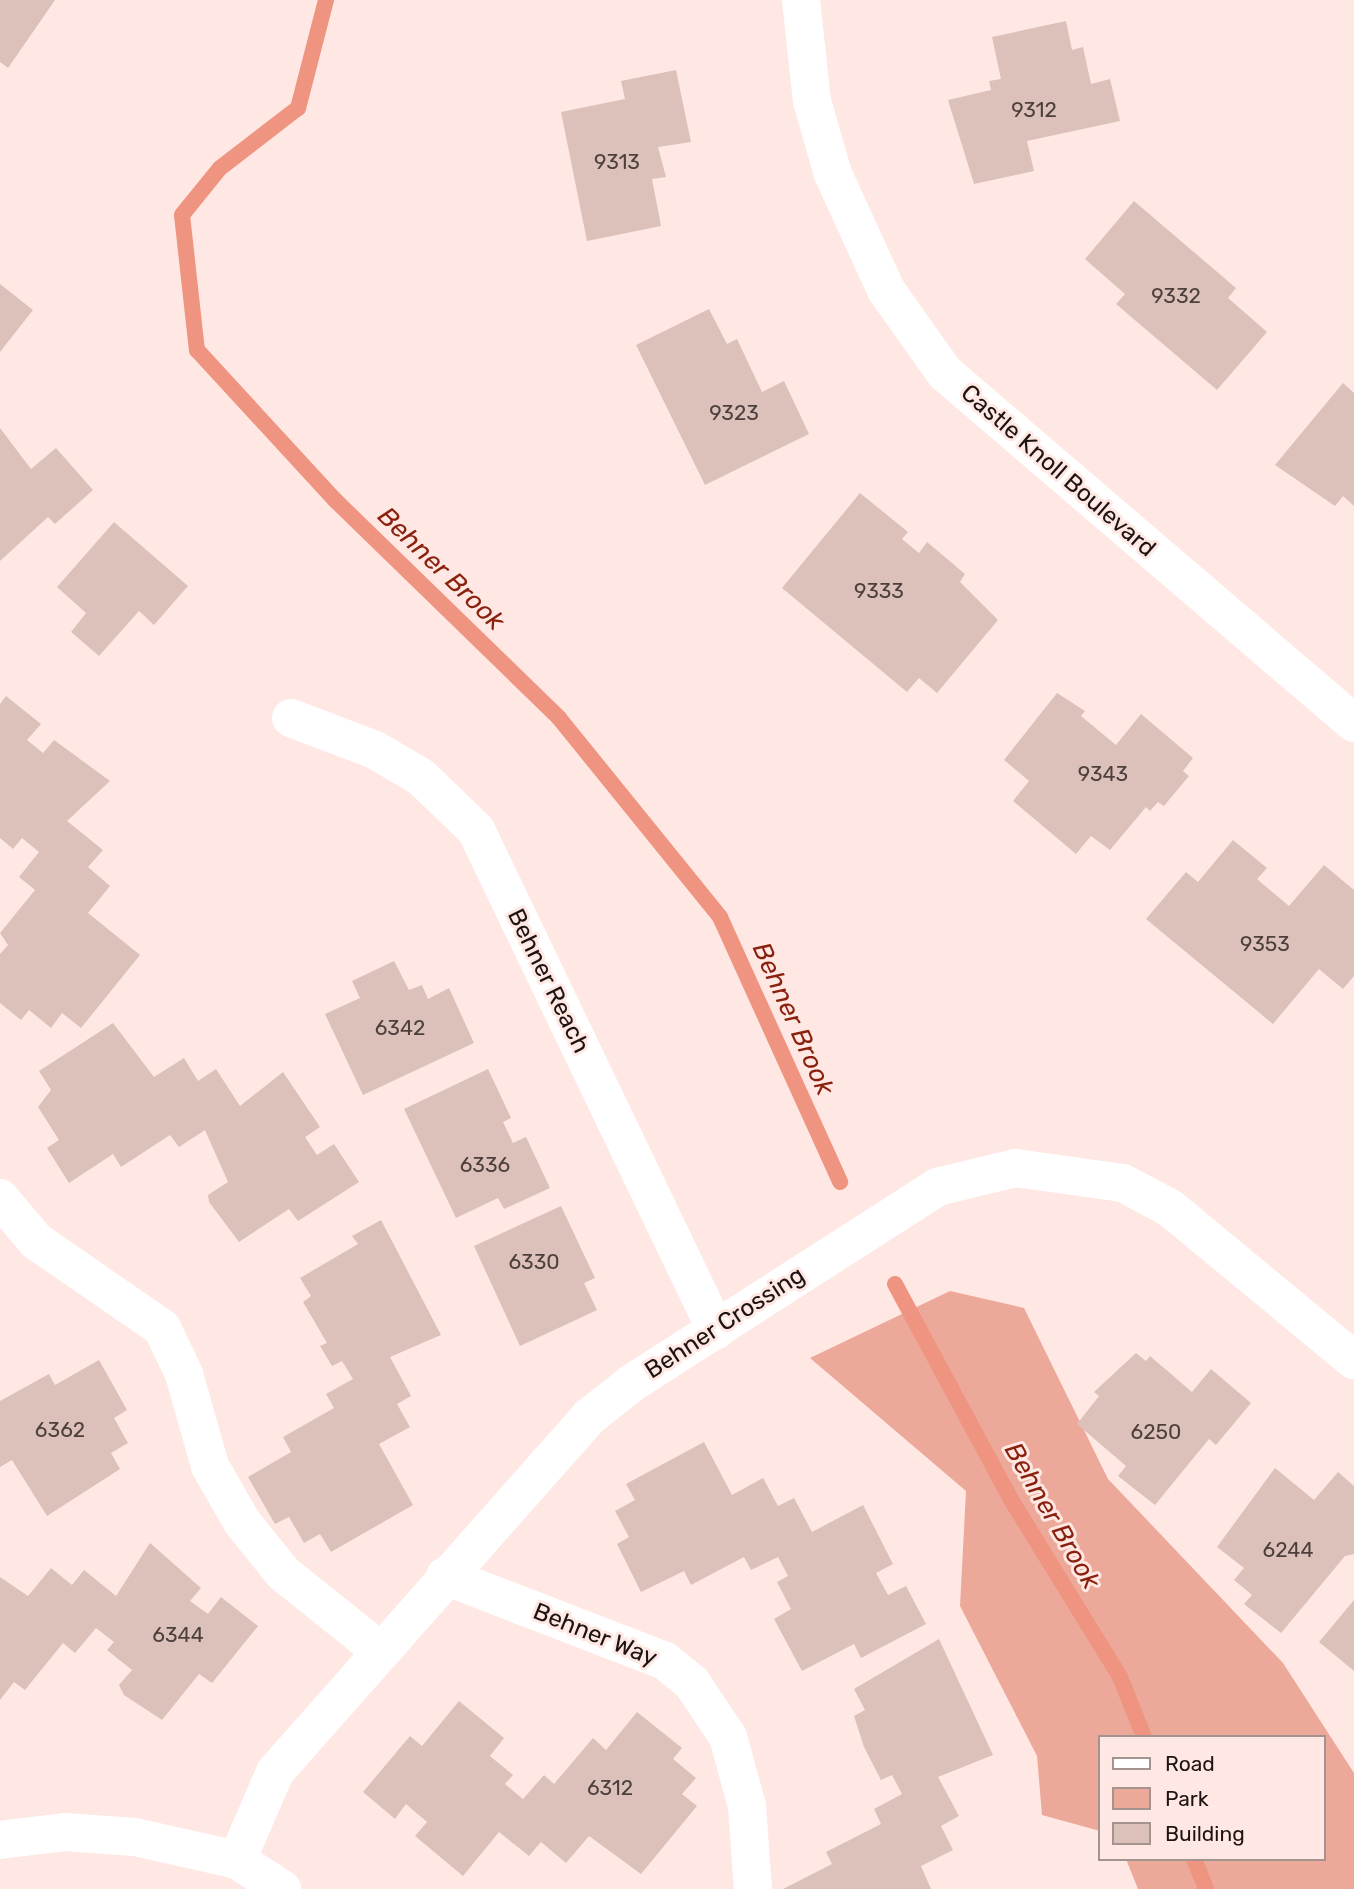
<!DOCTYPE html>
<html>
<head>
<meta charset="utf-8">
<style>
  body { margin:0 }
  #map { position:relative; width:1354px; height:1889px; overflow:hidden; background:#ffe8e3; font-family:Rubik,sans-serif }
  div>[style] { position:absolute }
  .green>* { inset:0; background:#eca99a }
  .stream>* { height:16px; margin:-8px; padding:0 8px; transform-origin:8px; border-radius:8px; background:#ee9481 }
  .building>* { inset:0; background:#dcc0ba }
  .minor>* { height:38px; margin:-19px; padding:0 19px; transform-origin:19px; border-radius:19px; background:#fff }
  span { translate:-50% -50%; white-space:nowrap; text-align:center; line-height:1.15; -webkit-text-stroke:6px #ffe8e3; paint-order:stroke }
  .number-label { font-size:21px; color:#4d3f3c }
  .number-label span { -webkit-text-stroke-width:0 }
  .street-label { font-size:24px; color:#1d1412 }
  .water-label { font-size:26px; color:#8a210e; font-style:italic }
  .legend { position:absolute; left:1098px; top:1735px; width:228px; height:126px; box-sizing:border-box; background:#ffe8e3; border:2px solid #a5938f; margin:0; padding:9px 12px; list-style:none; font-size:21px; color:#1d1412 }
  .legend li { display:flex; align-items:center; gap:14px; height:35px }
  .legend b { width:35px; border:2px solid #a5938f }
</style>
</head>
<body>
<div id="map">
  <div class="green">
    <div style="clip-path:polygon(950px 1291px,1024px 1308px,1108px 1479px,1283px 1663px,1354px 1773px,1354px 1889px,1138px 1889px,1126px 1859px,1324px 1859px,1324px 1737px,1100px 1737px,1100px 1831px,1042px 1815px,1037px 1756px,960px 1606px,966px 1491px,810px 1358px)"></div>
  </div>
  <div class="stream">
    <div style="left:326px;top:0;width:112px;rotate:104.5deg"></div>
    <div style="left:298px;top:108px;width:98px;rotate:142.4deg"></div>
    <div style="left:220px;top:168px;width:60px;rotate:129deg"></div>
    <div style="left:182px;top:215px;width:136px;rotate:83.7deg"></div>
    <div style="left:197px;top:350px;width:205px;rotate:47.4deg"></div>
    <div style="left:336px;top:501px;width:311px;rotate:44.2deg"></div>
    <div style="left:559px;top:718px;width:256px;rotate:51deg"></div>
    <div style="left:720px;top:917px;width:291px;rotate:65.6deg"></div>
    <div style="left:895px;top:1284px;width:243px;rotate:61.7deg"></div>
    <div style="left:1010px;top:1498px;width:210px;rotate:58.4deg"></div>
    <div style="left:1120px;top:1677px;width:65px;rotate:68.2deg"></div>
    <div style="left:1194px;top:1859px;width:32px;rotate:68deg"></div>
  </div>
  <div class="building">
    <div style="clip-path:polygon(0 0,55px 0,8px 68px,0 62px)"></div>
    <div style="clip-path:polygon(1066px 21px,1072px 50px,1083px 47px,1091px 84px,1110px 79px,1120px 121px,1027px 141px,1034px 171px,974px 184px,948px 100px,991px 90px,989px 81px,1001px 79px,992px 37px)"></div>
    <div style="clip-path:polygon(676px 70px,691px 142px,658px 147px,666px 177px,652px 179px,661px 226px,587px 241px,561px 112px,625px 99px,621px 81px)"></div>
    <div style="clip-path:polygon(1134px 201px,1236px 288px,1228px 298px,1267px 332px,1217px 390px,1116px 304px,1125px 294px,1085px 259px)"></div>
    <div style="clip-path:polygon(0 284px,33px 310px,0 352px)"></div>
    <div style="clip-path:polygon(709px 309px,727px 344px,737px 339px,762px 392px,784px 381px,809px 434px,705px 485px,636px 345px)"></div>
    <div style="clip-path:polygon(1343px 383px,1354px 393px,1354px 506px,1343px 496px,1335px 506px,1275px 465px)"></div>
    <div style="clip-path:polygon(0 428px,31px 469px,56px 448px,93px 490px,55px 524px,48px 517px,0 561px)"></div>
    <div style="clip-path:polygon(860px 493px,908px 532px,902px 539px,919px 553px,927px 542px,965px 574px,960px 582px,998px 620px,937px 693px,919px 678px,907px 692px,782px 588px)"></div>
    <div style="clip-path:polygon(114px 522px,188px 586px,154px 625px,139px 611px,99px 656px,71px 632px,86px 613px,57px 587px)"></div>
    <div style="clip-path:polygon(1057px 693px,1085px 711px,1081px 716px,1116px 745px,1141px 714px,1193px 758px,1183px 771px,1189px 776px,1164px 806px,1158px 802px,1150px 811px,1146px 807px,1110px 850px,1091px 836px,1076px 854px,1013px 801px,1029px 781px,1004px 760px)"></div>
    <div style="clip-path:polygon(6px 696px,41px 724px,27px 740px,43px 753px,54px 740px,110px 781px,67px 821px,103px 850px,88px 867px,110px 886px,88px 913px,140px 955px,81px 1028px,62px 1013px,51px 1028px,29px 1010px,21px 1020px,0 1003px,0 954px,8px 945px,0 933px,35px 890px,19px 877px,39px 852px,22px 838px,13px 849px,0 838px,0 704px)"></div>
    <div style="clip-path:polygon(1233px 840px,1267px 868px,1257px 879px,1289px 906px,1324px 865px,1354px 890px,1354px 976px,1343px 989px,1319px 969px,1273px 1024px,1146px 919px,1186px 872px,1198px 882px)"></div>
    <div style="clip-path:polygon(394px 961px,409px 990px,422px 985px,428px 999px,449px 988px,474px 1043px,363px 1095px,325px 1014px,360px 998px,352px 981px)"></div>
    <div style="clip-path:polygon(113px 1023px,154px 1077px,184px 1058px,198px 1081px,216px 1069px,240px 1106px,283px 1072px,320px 1127px,305px 1137px,317px 1155px,334px 1144px,359px 1182px,298px 1221px,289px 1209px,239px 1242px,209px 1202px,208px 1195px,228px 1182px,205px 1130px,179px 1147px,170px 1135px,121px 1167px,113px 1154px,69px 1183px,47px 1148px,59px 1140px,38px 1107px,51px 1090px,39px 1071px)"></div>
    <div style="clip-path:polygon(488px 1069px,511px 1118px,503px 1122px,513px 1143px,526px 1137px,550px 1188px,504px 1209px,498px 1198px,456px 1218px,404px 1109px)"></div>
    <div style="clip-path:polygon(561px 1206px,595px 1278px,584px 1283px,597px 1310px,520px 1346px,474px 1246px)"></div>
    <div style="clip-path:polygon(381px 1220px,441px 1335px,390px 1357px,411px 1396px,397px 1404px,410px 1427px,379px 1444px,413px 1505px,331px 1552px,320px 1534px,304px 1543px,289px 1517px,275px 1524px,248px 1477px,291px 1452px,283px 1437px,334px 1408px,326px 1394px,353px 1379px,342px 1361px,332px 1366px,320px 1346px,327px 1343px,303px 1302px,311px 1296px,300px 1278px,358px 1244px,352px 1236px)"></div>
    <div style="clip-path:polygon(1136px 1353px,1146px 1361px,1150px 1356px,1192px 1392px,1211px 1369px,1251px 1403px,1216px 1445px,1209px 1439px,1155px 1505px,1118px 1476px,1126px 1466px,1077px 1424px,1099px 1396px,1094px 1392px)"></div>
    <div style="clip-path:polygon(99px 1360px,127px 1410px,114px 1418px,128px 1443px,111px 1453px,120px 1469px,47px 1516px,12px 1460px,0 1467px,0 1401px,49px 1374px,55px 1385px)"></div>
    <div style="clip-path:polygon(704px 1442px,732px 1495px,763px 1478px,778px 1506px,794px 1498px,812px 1532px,863px 1505px,893px 1564px,876px 1573px,888px 1595px,906px 1586px,926px 1624px,861px 1658px,854px 1644px,802px 1671px,774px 1619px,791px 1609px,777px 1582px,788px 1576px,778px 1557px,751px 1570px,744px 1557px,691px 1585px,684px 1571px,641px 1592px,617px 1544px,629px 1537px,615px 1511px,635px 1500px,626px 1484px)"></div>
    <div style="clip-path:polygon(1275px 1468px,1314px 1500px,1338px 1472px,1354px 1486px,1354px 1554px,1345px 1556px,1281px 1633px,1244px 1604px,1252px 1595px,1234px 1580px,1244px 1568px,1217px 1547px)"></div>
    <div style="clip-path:polygon(150px 1543px,201px 1588px,190px 1601px,208px 1614px,221px 1597px,258px 1626px,212px 1683px,199px 1674px,162px 1720px,124px 1695px,119px 1685px,132px 1670px,107px 1650px,114px 1642px,96px 1628px,75px 1653px,63px 1643px,25px 1690px,14px 1682px,0 1700px,0 1577px,28px 1596px,51px 1568px,72px 1585px,84px 1570px,116px 1596px)"></div>
    <div style="clip-path:polygon(1354px 1600px,1354px 1671px,1319px 1642px)"></div>
    <div style="clip-path:polygon(939px 1639px,993px 1755px,938px 1777px,959px 1816px,941px 1826px,953px 1850px,921px 1866px,931px 1889px,783px 1889px,832px 1864px,826px 1852px,881px 1824px,874px 1809px,902px 1794px,892px 1775px,881px 1780px,864px 1747px,854px 1716px,865px 1710px,854px 1689px)"></div>
    <div style="clip-path:polygon(459px 1701px,504px 1738px,490px 1756px,513px 1775px,505px 1784px,523px 1799px,544px 1775px,554px 1784px,593px 1738px,606px 1750px,637px 1712px,682px 1748px,673px 1759px,696px 1778px,682px 1794px,697px 1806px,641px 1874px,589px 1836px,566px 1863px,541px 1842px,529px 1856px,499px 1832px,463px 1876px,415px 1836px,427px 1822px,406px 1804px,395px 1819px,363px 1792px,410px 1736px,422px 1746px)"></div>
  </div>
  <div class="minor">
    <div style="left:801px;top:0;width:102px;rotate:83.8deg"></div>
    <div style="left:812px;top:101px;width:76px;rotate:74deg"></div>
    <div style="left:833px;top:174px;width:128px;rotate:65.4deg"></div>
    <div style="left:886px;top:290px;width:102px;rotate:54.6deg"></div>
    <div style="left:945px;top:373px;width:538px;rotate:40.56deg"></div>
    <div style="left:291px;top:718px;width:90px;rotate:20.9deg"></div>
    <div style="left:375px;top:750px;width:53px;rotate:30.4deg"></div>
    <div style="left:421px;top:777px;width:76px;rotate:43.9deg"></div>
    <div style="left:476px;top:830px;width:555px;rotate:64.36deg"></div>
    <div style="left:0;top:1198px;width:56px;rotate:50.1deg"></div>
    <div style="left:36px;top:1241px;width:153px;rotate:34.6deg"></div>
    <div style="left:162px;top:1328px;width:51px;rotate:64.4deg"></div>
    <div style="left:184px;top:1374px;width:96px;rotate:74.2deg"></div>
    <div style="left:210px;top:1466px;width:64px;rotate:60.3deg"></div>
    <div style="left:242px;top:1522px;width:65px;rotate:51.2deg"></div>
    <div style="left:283px;top:1573px;width:123px;rotate:38.7deg"></div>
    <div style="left:445px;top:1576px;width:236px;rotate:21.1deg"></div>
    <div style="left:665px;top:1661px;width:35px;rotate:39deg"></div>
    <div style="left:692px;top:1683px;width:65px;rotate:56.3deg"></div>
    <div style="left:728px;top:1737px;width:72px;rotate:74.6deg"></div>
    <div style="left:747px;top:1806px;width:83px;rotate:85.9deg"></div>
    <div style="left:0;top:1840px;width:65px;rotate:-7deg"></div>
    <div style="left:65px;top:1832px;width:70px;rotate:4.1deg"></div>
    <div style="left:135px;top:1837px;width:105px;rotate:12.7deg"></div>
    <div style="left:237px;top:1860px;width:54px;rotate:32.8deg"></div>
    <div style="left:237px;top:1860px;width:96px;rotate:-66.6deg"></div>
    <div style="left:275px;top:1772px;width:474px;rotate:-48.5deg"></div>
    <div style="left:589px;top:1417px;width:55px;rotate:-38.3deg"></div>
    <div style="left:632px;top:1383px;width:363px;rotate:-32.7deg"></div>
    <div style="left:937px;top:1187px;width:81px;rotate:-13.5deg"></div>
    <div style="left:1016px;top:1168px;width:108px;rotate:8deg"></div>
    <div style="left:1123px;top:1183px;width:53px;rotate:28deg"></div>
    <div style="left:1170px;top:1208px;width:239px;rotate:39.6deg"></div>
  </div>
  <div class="number-label">
    <span style="left:1034px;top:110px">9312</span>
    <span style="left:617px;top:162px">9313</span>
    <span style="left:1176px;top:296px">9332</span>
    <span style="left:734px;top:413px">9323</span>
    <span style="left:879px;top:591px">9333</span>
    <span style="left:1103px;top:774px">9343</span>
    <span style="left:1265px;top:944px">9353</span>
    <span style="left:400px;top:1028px">6342</span>
    <span style="left:485px;top:1165px">6336</span>
    <span style="left:534px;top:1262px">6330</span>
    <span style="left:60px;top:1430px">6362</span>
    <span style="left:1156px;top:1432px">6250</span>
    <span style="left:1288px;top:1550px">6244</span>
    <span style="left:178px;top:1635px">6344</span>
    <span style="left:610px;top:1788px">6312</span>
  </div>
  <div class="street-label">
    <span style="left:1058px;top:471px;rotate:41deg">Castle Knoll Boulevard</span>
    <span style="left:548px;top:981px;rotate:64deg">Behner Reach</span>
    <span style="left:725px;top:1323px;rotate:-33deg">Behner Crossing</span>
    <span style="left:595px;top:1635px;rotate:22deg">Behner Way</span>
  </div>
  <div class="water-label">
    <span style="left:441px;top:569px;rotate:44deg">Behner Brook</span>
    <span style="left:793px;top:1019px;rotate:66deg">Behner Brook</span>
    <span style="left:1052px;top:1516px;rotate:60deg">Behner Brook</span>
  </div>
  <ul class="legend">
  <li><b style="height:9px;background:#fff"></b>Road</li>
  <li><b style="height:19px;background:#eca99a"></b>Park</li>
  <li><b style="height:19px;background:#dcc0ba"></b>Building</li>
  </ul>
</div>
</body>
</html>
